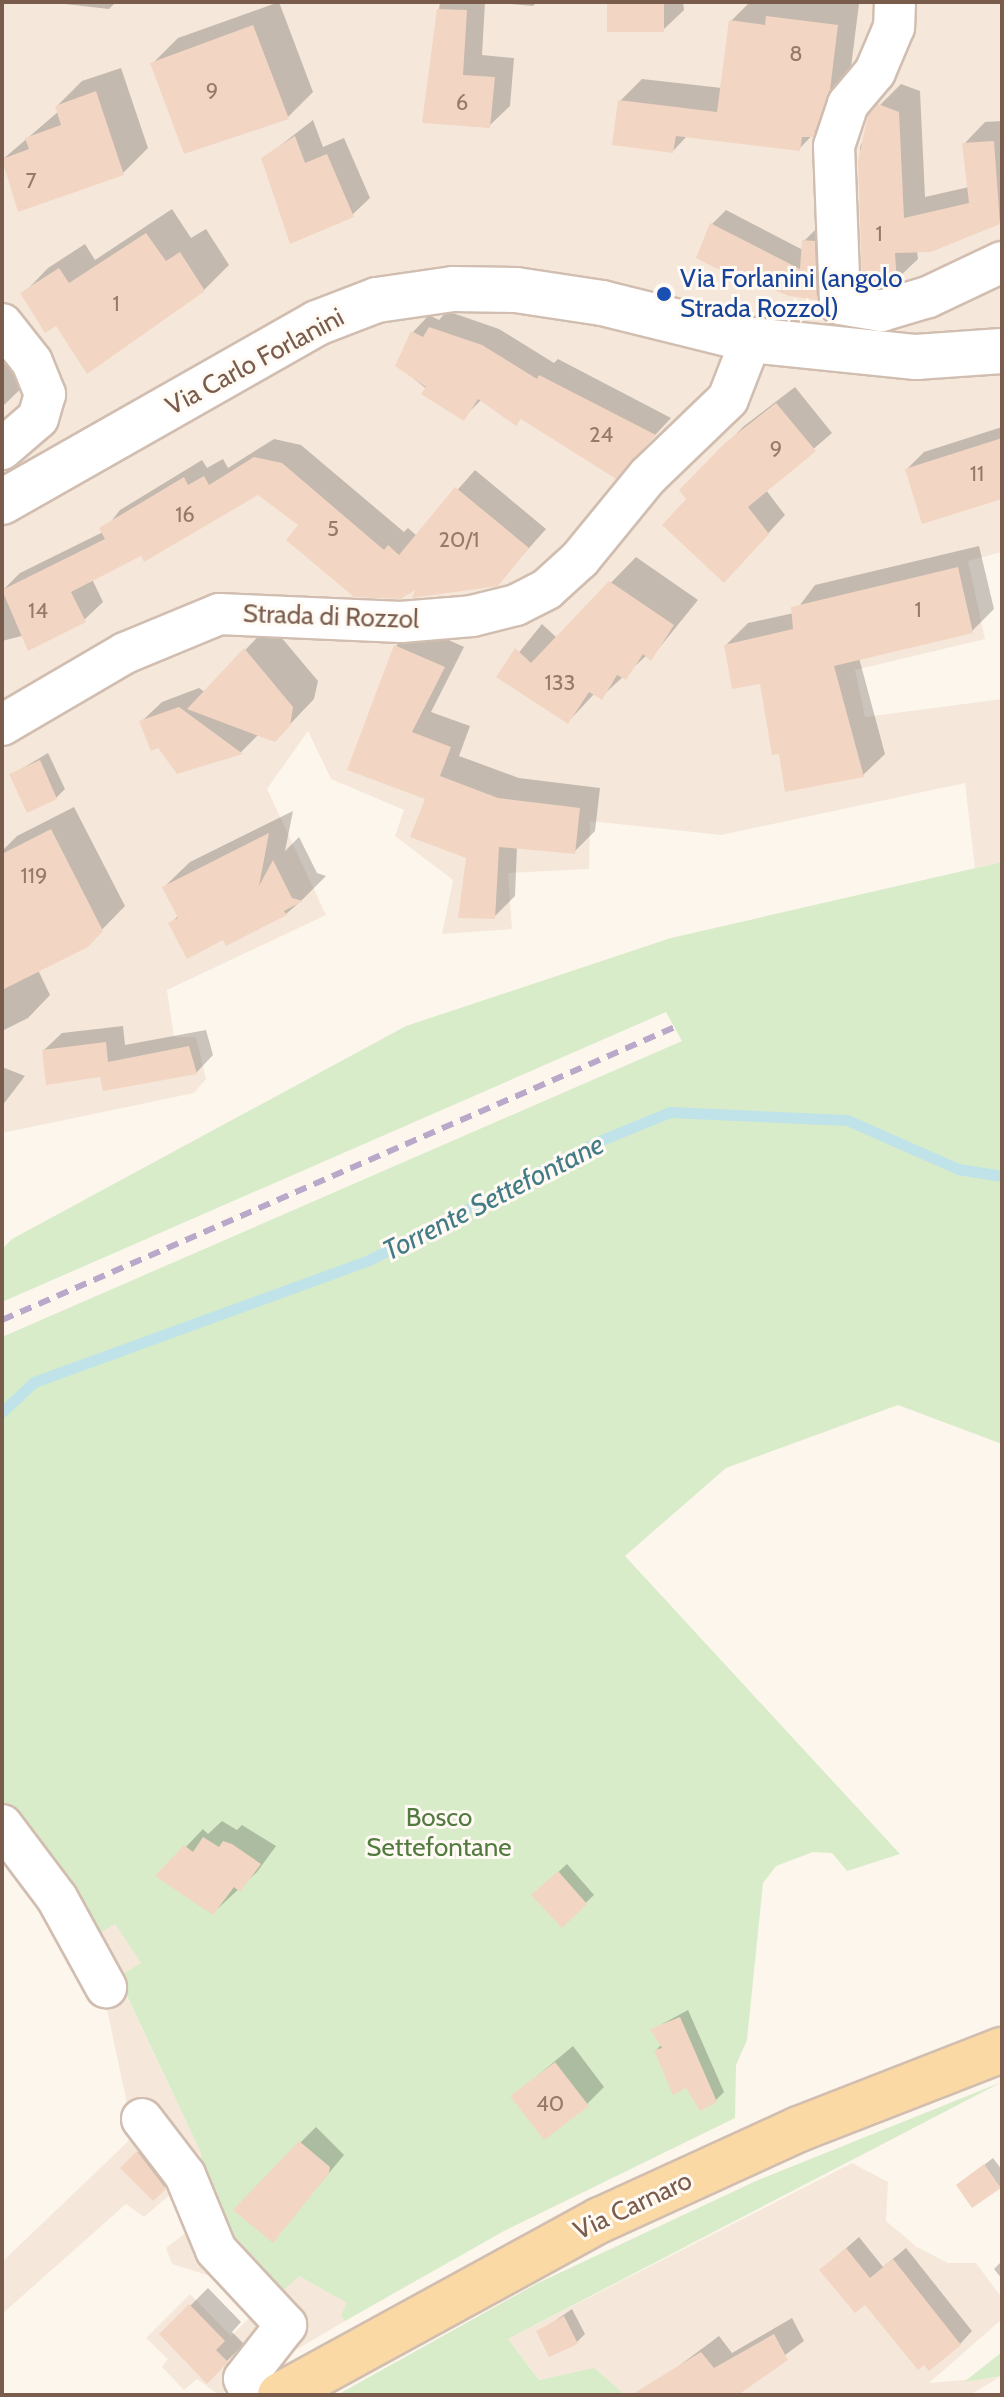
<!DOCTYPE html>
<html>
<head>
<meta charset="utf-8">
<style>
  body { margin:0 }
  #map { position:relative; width:1004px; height:2397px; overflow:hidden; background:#fdf6ec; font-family:Cabin,sans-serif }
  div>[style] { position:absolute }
  .residential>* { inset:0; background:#f5e8da }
  .green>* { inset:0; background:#d8ecc9 }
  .shadow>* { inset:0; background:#0003 }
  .stream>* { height:11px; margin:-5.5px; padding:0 5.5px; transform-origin:5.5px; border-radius:5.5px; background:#bfe3e8 }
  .building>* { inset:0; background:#f3d5c3 }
  .roads { filter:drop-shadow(2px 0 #d1beb0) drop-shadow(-2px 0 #d1beb0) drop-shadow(0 2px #d1beb0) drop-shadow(0 -2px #d1beb0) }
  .street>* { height:40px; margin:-20px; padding:0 20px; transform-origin:20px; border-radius:20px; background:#fff }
  .secondary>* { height:44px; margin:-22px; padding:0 22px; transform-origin:22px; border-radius:22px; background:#fff }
  .primary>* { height:44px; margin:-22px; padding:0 22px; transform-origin:22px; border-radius:22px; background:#fbd9a5 }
  .rail>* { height:6px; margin-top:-3px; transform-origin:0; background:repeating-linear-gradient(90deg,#b9a8c9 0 12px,transparent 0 20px) }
  .dots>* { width:22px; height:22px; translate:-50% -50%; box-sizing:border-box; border:4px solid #fffaf3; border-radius:50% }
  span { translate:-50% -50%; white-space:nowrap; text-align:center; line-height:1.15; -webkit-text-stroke:6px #fffaf3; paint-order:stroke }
  .number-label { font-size:22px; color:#987a6a }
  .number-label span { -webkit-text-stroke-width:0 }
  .transit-label { font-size:26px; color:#164399 }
  .left { translate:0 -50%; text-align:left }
  .street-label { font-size:26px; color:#7a5c4d }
  .park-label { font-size:26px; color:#537a41 }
  .water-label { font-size:28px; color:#437c86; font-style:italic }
  .frame { position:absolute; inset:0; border:4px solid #7a5c4d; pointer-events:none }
</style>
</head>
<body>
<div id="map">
  <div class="residential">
    <div style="clip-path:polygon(2px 2px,1002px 2px,1002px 552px,968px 561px,985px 639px,855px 670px,865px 717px,1002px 699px,1002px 862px,975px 868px,965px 783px,721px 835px,590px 821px,589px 869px,508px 873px,512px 929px,442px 934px,453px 880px,395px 836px,404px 810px,331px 779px,308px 731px,267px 789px,326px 915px,167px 990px,174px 1037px,196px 1037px,206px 1079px,194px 1093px,2px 1133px)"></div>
    <div style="clip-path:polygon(115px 1923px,141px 1963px,118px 1978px,201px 2153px,208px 2186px,284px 2290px,299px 2276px,348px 2303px,342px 2315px,345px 2321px,219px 2395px,197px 2379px,184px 2390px,162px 2367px,168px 2359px,146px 2338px,190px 2294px,231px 2336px,256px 2311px,223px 2280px,172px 2264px,166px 2248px,193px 2227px,180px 2186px,144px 2217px,126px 2204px,2px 2314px,2px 2262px,140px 2130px,130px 2118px,92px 1938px)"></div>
    <div style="clip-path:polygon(852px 2163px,888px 2182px,886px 2221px,917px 2247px,948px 2263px,976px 2263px,1002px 2298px,1002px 2319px,929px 2383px,1000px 2377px,970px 2395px,625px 2395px,594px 2369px,539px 2380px,508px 2339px)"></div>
  </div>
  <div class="green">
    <div style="clip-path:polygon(1002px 862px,1002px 1444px,898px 1405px,726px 1468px,625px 1556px,900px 1854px,847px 1871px,832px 1853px,813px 1852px,776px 1866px,763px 1883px,747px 2040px,736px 2065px,735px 2118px,504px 2231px,345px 2321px,341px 2315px,347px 2303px,299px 2276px,283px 2291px,208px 2205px,201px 2153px,118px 1977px,141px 1963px,115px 1924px,92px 1938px,2px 1811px,2px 1337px,682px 1041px,666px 1012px,2px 1302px,2px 1249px,12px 1239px,406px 1026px,671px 938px)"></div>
    <div style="clip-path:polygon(1002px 2082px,508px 2339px,539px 2380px,594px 2368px,625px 2395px,337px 2395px,538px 2283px,758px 2180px)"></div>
    <div style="clip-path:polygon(1002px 2352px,1002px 2376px,964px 2382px)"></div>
  </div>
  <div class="shadow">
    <div style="clip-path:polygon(47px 2px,116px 2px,109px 9px)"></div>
    <div style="clip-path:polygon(279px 2px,313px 92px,288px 117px,152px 64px,178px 38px)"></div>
    <div style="clip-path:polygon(440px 2px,485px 2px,482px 55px,514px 58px,510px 106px,489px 126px,425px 121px)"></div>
    <div style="clip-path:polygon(489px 2px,537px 2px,533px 6px)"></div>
    <div style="clip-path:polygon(609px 2px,683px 2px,684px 10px,663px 30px)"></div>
    <div style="clip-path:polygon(750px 2px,859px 4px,851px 67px,834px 113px,799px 149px,688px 135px,673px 151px,620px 101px,642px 79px,722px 88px,731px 21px)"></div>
    <div style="clip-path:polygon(121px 68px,148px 148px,123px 173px,19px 209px,2px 160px,59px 111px,57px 106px,82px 81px)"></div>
    <div style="clip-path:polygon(901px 84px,920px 91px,925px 197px,969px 187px,964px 144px,985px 122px,1002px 121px,1002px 219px,917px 251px,918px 259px,896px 280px,864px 283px,860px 147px,879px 106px)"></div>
    <div style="clip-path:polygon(313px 120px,323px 147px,344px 138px,370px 198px,352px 215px,263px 159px)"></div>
    <div style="clip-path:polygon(172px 209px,191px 238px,206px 229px,229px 265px,204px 290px,57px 323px,23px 294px,48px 268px,85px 244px,95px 260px)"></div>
    <div style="clip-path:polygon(726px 210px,803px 250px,804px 241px,818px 227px,830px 283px,816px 297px,712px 224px)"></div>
    <div style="clip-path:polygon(447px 311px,499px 329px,554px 363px,558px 359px,671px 418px,633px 459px,482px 399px,463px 418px,398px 366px,413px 332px,429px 315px,439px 320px)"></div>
    <div style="clip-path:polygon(2px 338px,34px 376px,2px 407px)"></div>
    <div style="clip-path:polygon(795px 387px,832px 433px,766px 490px,785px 515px,741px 563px,682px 490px,744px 426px)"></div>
    <div style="clip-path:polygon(1002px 427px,1002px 497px,907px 469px,924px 452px)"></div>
    <div style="clip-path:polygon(274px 439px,301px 445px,404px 532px,408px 528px,417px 536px,475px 470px,546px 529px,497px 584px,419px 585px,300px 525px,258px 492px,92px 579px,103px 602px,84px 620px,2px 641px,2px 591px,20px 573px,103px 532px,120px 510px,202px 460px,207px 468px,223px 459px,228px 468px)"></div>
    <div style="clip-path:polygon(979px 546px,994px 609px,972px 631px,859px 658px,885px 754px,863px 775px,780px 752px,762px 681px,726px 645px,748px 623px,794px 613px,815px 585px)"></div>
    <div style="clip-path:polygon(636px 557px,698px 600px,651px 658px,647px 655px,601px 697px,595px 693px,568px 722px,499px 677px,542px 624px,557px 638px)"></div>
    <div style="clip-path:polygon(270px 624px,318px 681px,314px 699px,275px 740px,259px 734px,241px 752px,178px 771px,142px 721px,162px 702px,199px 688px,205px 692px)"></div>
    <div style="clip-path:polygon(416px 625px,464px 647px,431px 712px,470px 726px,459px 756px,519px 778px,600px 788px,595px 831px,574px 852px,517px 846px,515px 896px,494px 917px,468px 857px,427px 798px,350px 768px,396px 646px)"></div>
    <div style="clip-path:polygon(48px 753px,65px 789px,56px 798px,11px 775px)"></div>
    <div style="clip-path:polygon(74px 807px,125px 906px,86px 946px,38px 970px,50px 995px,28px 1018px,2px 1031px,2px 851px,17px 836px)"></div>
    <div style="clip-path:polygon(293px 811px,285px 851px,299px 837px,317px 873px,326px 876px,302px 900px,286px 914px,224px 938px,171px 923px,179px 915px,164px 887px,190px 862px)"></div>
    <div style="clip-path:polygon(123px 1026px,125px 1045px,206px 1030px,213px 1055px,196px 1073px,102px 1075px,44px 1050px,62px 1033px)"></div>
    <div style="clip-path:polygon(2px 1067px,25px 1076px,2px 1106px)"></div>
    <div style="clip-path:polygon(222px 1821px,237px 1830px,242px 1825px,276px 1846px,257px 1872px,213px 1913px,158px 1876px,203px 1829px,208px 1834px)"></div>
    <div style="clip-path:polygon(567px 1864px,594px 1895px,562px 1925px,542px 1887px)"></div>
    <div style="clip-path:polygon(688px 2010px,724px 2092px,716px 2100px,687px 2086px,656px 2050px,662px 2044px,653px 2029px)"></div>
    <div style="clip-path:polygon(573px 2046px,604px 2087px,587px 2104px,513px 2096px)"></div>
    <div style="clip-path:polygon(316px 2127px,344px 2155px,273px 2240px,300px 2143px)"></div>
    <div style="clip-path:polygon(147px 2144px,173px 2179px,153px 2198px,122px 2168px)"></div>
    <div style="clip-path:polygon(993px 2158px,1002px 2170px,1000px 2186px,958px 2185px)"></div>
    <div style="clip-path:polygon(859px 2237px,883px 2267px,906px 2248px,972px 2331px,960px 2344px,865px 2302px,821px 2270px)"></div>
    <div style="clip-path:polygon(1002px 2261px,1002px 2279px,994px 2269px)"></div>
    <div style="clip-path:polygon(208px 2288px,241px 2322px,232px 2332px,244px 2344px,207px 2381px,162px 2334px)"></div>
    <div style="clip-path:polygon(572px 2309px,585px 2334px,577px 2342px,539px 2332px)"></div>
    <div style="clip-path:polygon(792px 2318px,804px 2341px,731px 2395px,676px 2395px,664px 2377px,719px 2336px,732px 2353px)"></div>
  </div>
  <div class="stream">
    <div style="left:2px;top:1412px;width:44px;rotate:-43.2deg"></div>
    <div style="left:34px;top:1382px;width:357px;rotate:-20deg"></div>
    <div style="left:369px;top:1260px;width:259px;rotate:-27.4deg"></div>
    <div style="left:599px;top:1141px;width:77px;rotate:-22.2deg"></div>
    <div style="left:670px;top:1112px;width:177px;rotate:2.6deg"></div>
    <div style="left:847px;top:1120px;width:121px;rotate:23.8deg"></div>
    <div style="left:958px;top:1169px;width:45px;rotate:9deg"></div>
  </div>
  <div class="building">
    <div style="clip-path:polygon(607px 2px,664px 2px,664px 32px,607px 32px)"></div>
    <div style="clip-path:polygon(437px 9px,467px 10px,463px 75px,495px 77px,490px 128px,422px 123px)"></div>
    <div style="clip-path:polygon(766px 16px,838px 25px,830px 90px,813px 137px,802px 137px,800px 151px,676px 136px,673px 153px,612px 145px,618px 100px,717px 112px,729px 20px,765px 25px)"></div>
    <div style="clip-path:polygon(253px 25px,289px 119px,184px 154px,150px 63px)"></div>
    <div style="clip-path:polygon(96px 91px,124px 175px,18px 212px,2px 159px,29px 149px,25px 138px,61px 125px,55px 106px)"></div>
    <div style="clip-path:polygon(878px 104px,899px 112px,904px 218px,969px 203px,962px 143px,994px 141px,1000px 224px,931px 252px,895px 253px,897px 282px,880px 287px,862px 284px,858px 161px,868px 115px)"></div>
    <div style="clip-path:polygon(295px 136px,305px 163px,327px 154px,354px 217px,290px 244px,261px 158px)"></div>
    <div style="clip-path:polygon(710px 223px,800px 269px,802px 240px,815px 241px,817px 300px,789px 296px,751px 281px,749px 285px,696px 258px)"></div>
    <div style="clip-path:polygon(146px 233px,166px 261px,180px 252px,205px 291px,87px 374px,56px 326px,45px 333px,20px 293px,59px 268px,69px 283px)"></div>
    <div style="clip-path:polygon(429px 327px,482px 345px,537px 379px,539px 375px,656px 435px,616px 479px,521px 419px,516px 426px,478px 399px,464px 421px,421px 394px,426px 387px,395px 366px,411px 331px,423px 337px)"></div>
    <div style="clip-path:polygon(776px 403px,816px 451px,748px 507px,769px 534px,724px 583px,662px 525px,686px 499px,679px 490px,725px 443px)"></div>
    <div style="clip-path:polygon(1002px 438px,1002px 499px,922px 524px,905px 469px)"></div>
    <div style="clip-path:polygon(254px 457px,282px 463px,384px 550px,388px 545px,399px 555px,455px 487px,529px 548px,498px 586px,412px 598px,415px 590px,401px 599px,354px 597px,286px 540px,298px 525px,258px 495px,144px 562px,141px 556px,71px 592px,86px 622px,28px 651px,2px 590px,105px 539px,99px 528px,184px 477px,188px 485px,204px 476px,209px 485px)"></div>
    <div style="clip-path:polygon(958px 567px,973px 633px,834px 666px,864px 777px,785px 792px,779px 754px,772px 755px,760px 684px,732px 689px,724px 645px,793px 629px,791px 607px)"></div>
    <div style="clip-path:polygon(609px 581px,674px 625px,651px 661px,643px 654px,626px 680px,617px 675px,602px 700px,589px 692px,568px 724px,496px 677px,515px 648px,531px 663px)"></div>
    <div style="clip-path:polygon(394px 645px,445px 667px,412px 732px,451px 747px,440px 776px,498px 798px,580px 808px,575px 854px,499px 847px,495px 919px,458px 918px,466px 858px,410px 837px,425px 799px,347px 770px)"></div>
    <div style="clip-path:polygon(244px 648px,293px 707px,290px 726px,275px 742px,187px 709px)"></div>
    <div style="clip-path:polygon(179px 707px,243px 754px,177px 774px,158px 748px,151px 751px,139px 721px)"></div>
    <div style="clip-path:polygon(40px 760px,57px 799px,27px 813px,9px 774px)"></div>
    <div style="clip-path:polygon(51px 829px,103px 931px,88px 947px,2px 990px,2px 854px)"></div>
    <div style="clip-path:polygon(269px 833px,259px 886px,273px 860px,292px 898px,303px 901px,284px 911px,287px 915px,226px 946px,223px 940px,187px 959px,168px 923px,178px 918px,162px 887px)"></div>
    <div style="clip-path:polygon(106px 1042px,108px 1062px,189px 1046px,197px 1074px,103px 1091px,100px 1077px,46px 1085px,42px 1050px)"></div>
    <div style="clip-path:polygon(203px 1837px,219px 1847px,223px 1841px,232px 1844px,261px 1864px,240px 1892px,234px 1887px,213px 1915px,155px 1876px,184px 1845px,193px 1852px)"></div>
    <div style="clip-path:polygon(558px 1871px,587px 1904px,562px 1928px,531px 1895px)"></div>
    <div style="clip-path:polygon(680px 2017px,717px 2102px,700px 2111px,686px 2088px,673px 2095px,654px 2050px,662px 2048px,650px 2029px)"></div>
    <div style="clip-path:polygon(555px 2062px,589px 2106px,544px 2140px,510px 2096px)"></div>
    <div style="clip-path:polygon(299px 2141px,330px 2167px,329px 2173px,273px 2243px,233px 2210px)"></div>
    <div style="clip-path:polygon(137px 2151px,166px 2189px,153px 2201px,120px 2168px)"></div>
    <div style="clip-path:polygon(984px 2164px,1001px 2188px,972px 2208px,956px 2185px)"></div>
    <div style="clip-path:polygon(846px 2248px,870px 2278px,893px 2259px,961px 2345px,929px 2371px,924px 2365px,918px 2370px,865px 2305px,855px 2313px,819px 2270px)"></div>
    <div style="clip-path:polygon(189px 2304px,225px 2341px,216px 2350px,228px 2362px,207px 2384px,159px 2334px)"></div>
    <div style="clip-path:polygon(564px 2316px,578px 2344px,549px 2357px,536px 2331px)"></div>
    <div style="clip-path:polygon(774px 2334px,788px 2360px,738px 2395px,631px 2395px,701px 2352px,714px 2368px)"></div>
  </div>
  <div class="roads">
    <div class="street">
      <div style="left:895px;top:2px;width:25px;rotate:92deg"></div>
      <div style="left:894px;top:27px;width:49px;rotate:112.9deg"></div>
      <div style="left:875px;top:72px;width:42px;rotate:130.2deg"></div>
      <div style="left:848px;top:104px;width:44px;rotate:108.4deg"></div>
      <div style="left:834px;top:146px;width:158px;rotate:87.8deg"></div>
      <div style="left:840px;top:304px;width:42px;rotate:9.7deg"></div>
      <div style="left:881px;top:311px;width:49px;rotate:-16.6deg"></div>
      <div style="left:928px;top:297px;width:82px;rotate:-25.3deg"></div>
      <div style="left:2px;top:324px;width:48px;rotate:51.7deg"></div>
      <div style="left:32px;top:362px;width:35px;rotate:68deg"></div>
      <div style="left:45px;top:394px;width:25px;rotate:106deg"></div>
      <div style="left:38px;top:418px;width:48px;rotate:139.3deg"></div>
      <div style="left:2px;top:725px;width:143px;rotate:-30.3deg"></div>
      <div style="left:125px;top:653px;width:102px;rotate:-22.5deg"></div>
      <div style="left:219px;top:614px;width:182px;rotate:2.5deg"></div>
      <div style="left:401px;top:622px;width:71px;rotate:-4.8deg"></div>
      <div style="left:472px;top:616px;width:45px;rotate:-14deg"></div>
      <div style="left:516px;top:605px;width:35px;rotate:-27deg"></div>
      <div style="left:547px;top:589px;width:45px;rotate:-42.3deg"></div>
      <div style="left:580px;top:559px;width:107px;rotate:-50.7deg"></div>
      <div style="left:648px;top:476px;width:111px;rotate:-43.9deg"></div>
      <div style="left:728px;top:399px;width:63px;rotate:-68.7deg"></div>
      <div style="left:2px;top:1825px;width:91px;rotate:53deg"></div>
      <div style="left:57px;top:1898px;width:102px;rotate:61.2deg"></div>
      <div style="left:142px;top:2119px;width:71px;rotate:52.5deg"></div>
      <div style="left:185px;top:2175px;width:81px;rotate:67.5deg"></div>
      <div style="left:216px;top:2250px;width:103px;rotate:47deg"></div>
      <div style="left:286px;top:2325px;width:68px;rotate:127.9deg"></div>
      <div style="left:244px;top:2379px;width:18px;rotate:63deg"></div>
    </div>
    <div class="secondary">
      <div style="left:2px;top:502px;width:362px;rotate:-29.6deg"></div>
      <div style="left:317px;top:323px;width:64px;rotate:-21deg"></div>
      <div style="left:377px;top:300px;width:77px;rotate:-8.2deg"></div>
      <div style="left:453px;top:289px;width:63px;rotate:0.9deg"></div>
      <div style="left:516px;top:290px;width:87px;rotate:8.6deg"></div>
      <div style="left:602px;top:303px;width:154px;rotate:13.9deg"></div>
      <div style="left:751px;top:340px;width:166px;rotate:5.9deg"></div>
      <div style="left:916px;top:357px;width:86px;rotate:-4deg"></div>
    </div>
    <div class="primary">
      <div style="left:280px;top:2395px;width:365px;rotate:-28.7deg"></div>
      <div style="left:600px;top:2220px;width:219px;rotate:-24.6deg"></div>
      <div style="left:799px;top:2129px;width:218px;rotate:-21.3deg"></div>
    </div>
  </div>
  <div class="rail">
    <div style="left:2px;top:1320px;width:734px;rotate:-23.53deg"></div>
  </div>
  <div class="dots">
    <div style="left:664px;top:294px;background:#1a4fb4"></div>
  </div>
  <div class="number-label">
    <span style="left:796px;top:54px">8</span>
    <span style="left:212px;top:91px">9</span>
    <span style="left:462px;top:103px">6</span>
    <span style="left:31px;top:181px">7</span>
    <span style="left:879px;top:234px">1</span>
    <span style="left:116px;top:304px">1</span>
    <span style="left:601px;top:435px">24</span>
    <span style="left:776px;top:449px">9</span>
    <span style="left:977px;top:474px">11</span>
    <span style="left:185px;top:515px">16</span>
    <span style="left:333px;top:529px">5</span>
    <span style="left:459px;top:540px">20/1</span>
    <span style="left:918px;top:610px">1</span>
    <span style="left:38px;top:611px">14</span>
    <span style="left:560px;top:683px">133</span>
    <span style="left:34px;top:876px">119</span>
    <span style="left:550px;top:2104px">40</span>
  </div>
  <div class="transit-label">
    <span class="left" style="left:680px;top:294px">Via Forlanini (angolo<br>Strada Rozzol)</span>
  </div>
  <div class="street-label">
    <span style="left:255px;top:362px;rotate:-28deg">Via Carlo Forlanini</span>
    <span style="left:331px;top:617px;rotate:2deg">Strada di Rozzol</span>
    <span style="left:633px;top:2206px;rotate:-25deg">Via Carnaro</span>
  </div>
  <div class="park-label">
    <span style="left:439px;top:1833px">Bosco<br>Settefontane</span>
  </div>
  <div class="water-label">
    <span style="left:493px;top:1197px;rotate:-27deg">Torrente Settefontane</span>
  </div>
  <div class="frame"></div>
</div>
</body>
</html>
